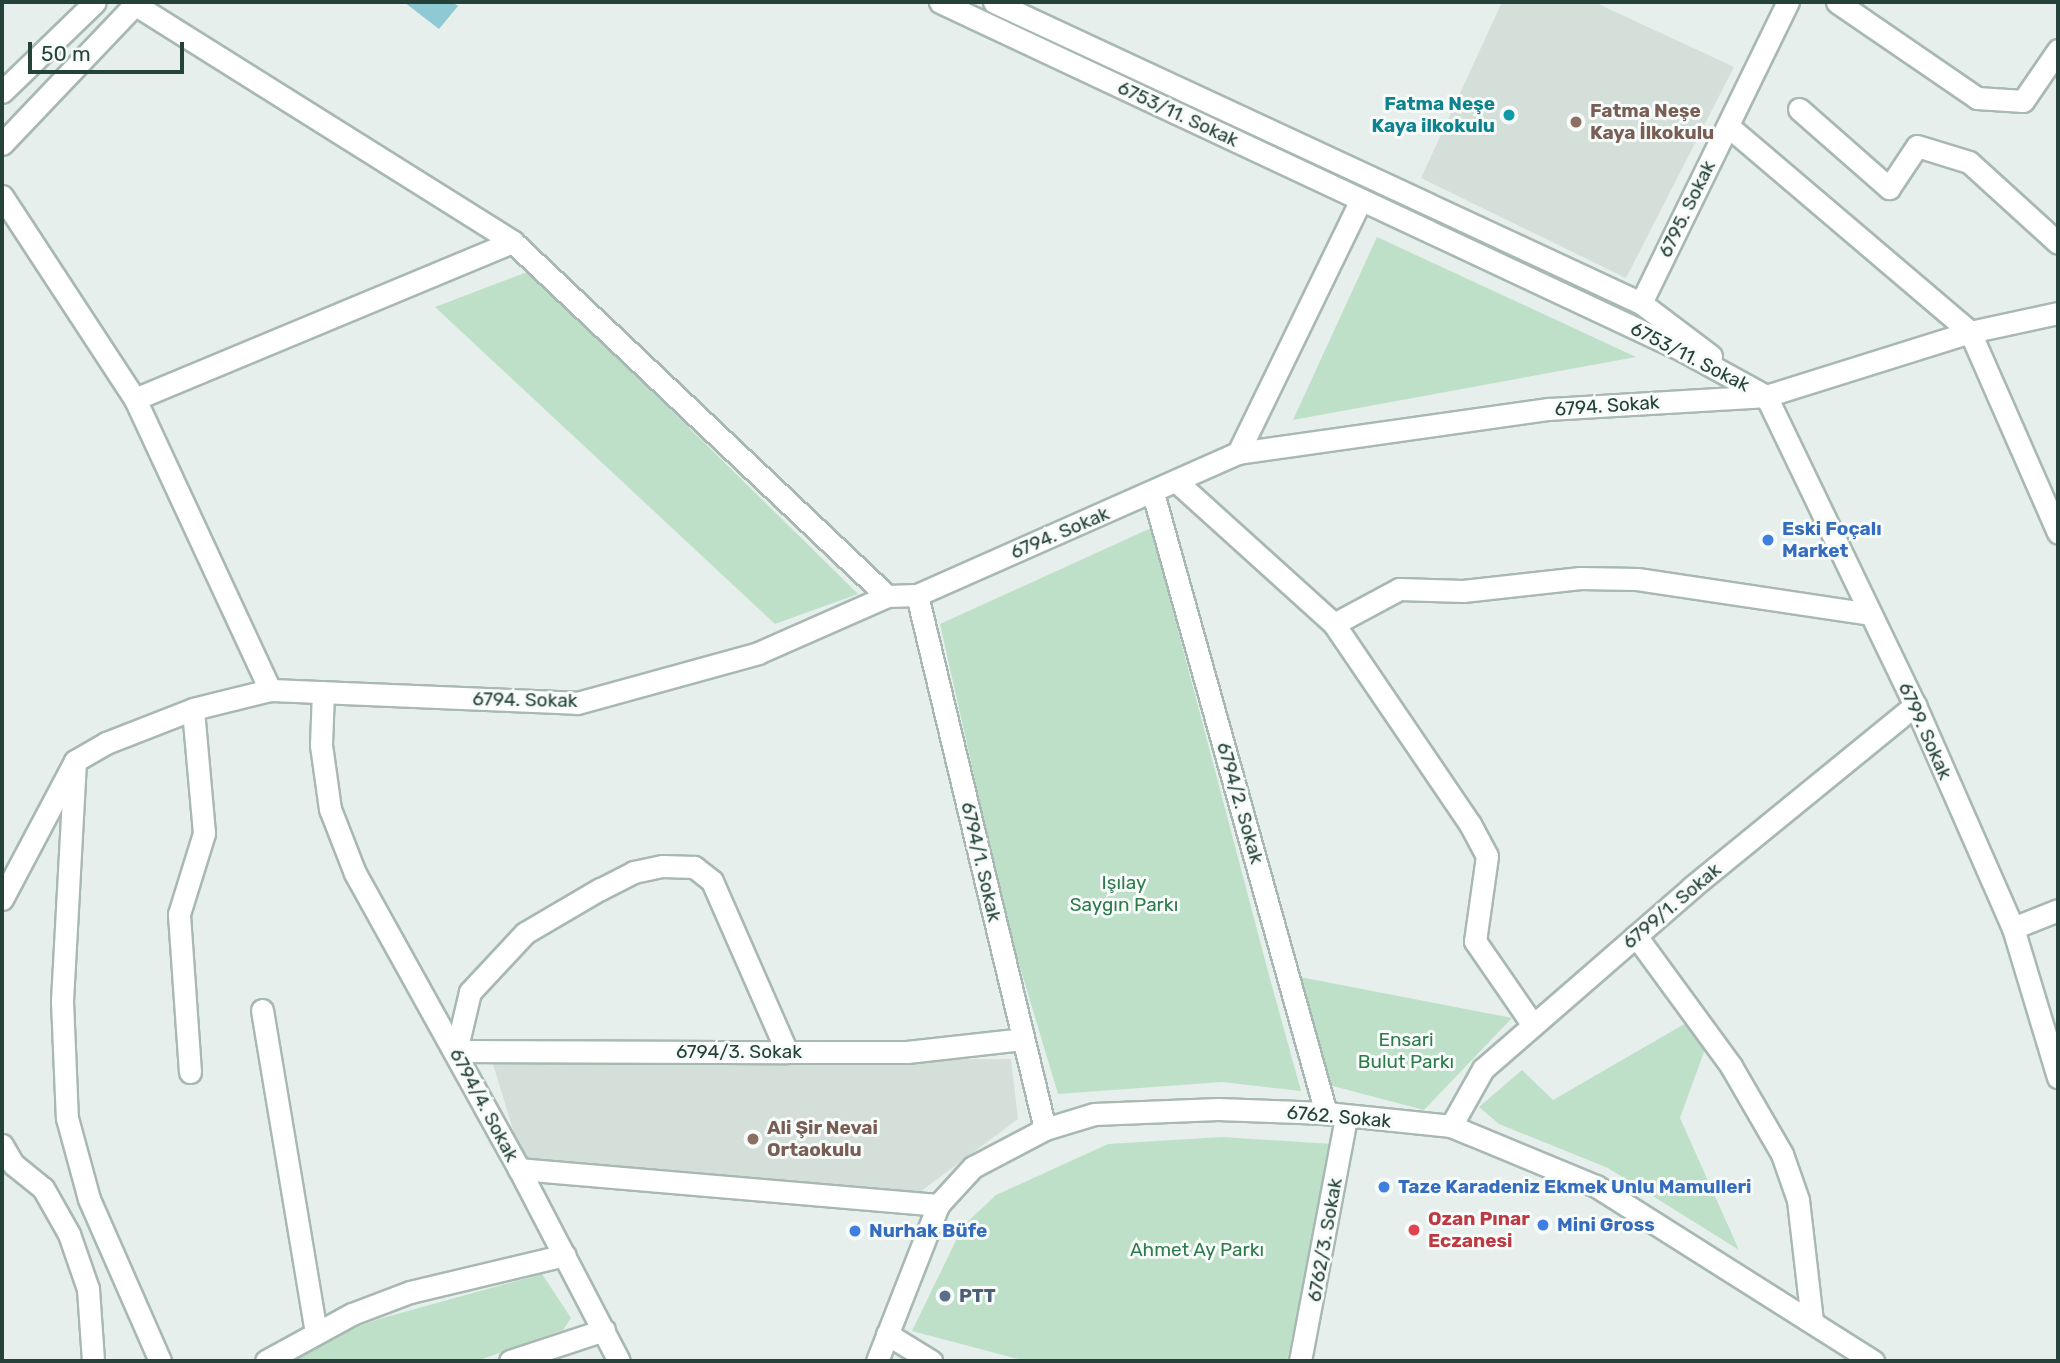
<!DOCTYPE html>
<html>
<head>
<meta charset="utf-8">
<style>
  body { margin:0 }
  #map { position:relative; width:2060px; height:1363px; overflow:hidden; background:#e6efeb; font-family:Rubik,sans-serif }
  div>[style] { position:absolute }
  .built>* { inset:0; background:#d4dfda }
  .green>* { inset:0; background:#bfe0c8 }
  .water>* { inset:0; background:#8ec9d4 }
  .roads { filter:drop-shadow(2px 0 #a8b8b2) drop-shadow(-2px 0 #a8b8b2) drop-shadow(0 2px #a8b8b2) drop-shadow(0 -2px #a8b8b2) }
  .street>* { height:21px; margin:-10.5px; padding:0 10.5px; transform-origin:10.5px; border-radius:10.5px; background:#fff }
  .secondary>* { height:21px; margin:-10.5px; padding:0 10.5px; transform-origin:10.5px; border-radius:10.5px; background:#fff }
  .dots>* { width:19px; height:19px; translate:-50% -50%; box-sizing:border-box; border:4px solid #f7fbf9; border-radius:50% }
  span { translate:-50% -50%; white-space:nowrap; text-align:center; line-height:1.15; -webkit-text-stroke:6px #f7fbf9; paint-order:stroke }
  .culture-label { font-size:19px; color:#0d838f; font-weight:700 }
  .right { translate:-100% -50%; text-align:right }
  .education-label { font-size:19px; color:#785e54; font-weight:700 }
  .left { translate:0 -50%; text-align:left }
  .street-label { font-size:19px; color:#24423a }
  .shop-label { font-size:19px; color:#366cbe; font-weight:700 }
  .park-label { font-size:19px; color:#2d7a4b }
  .health-label { font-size:19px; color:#be3a42; font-weight:700 }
  .service-label { font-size:19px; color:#4e5e75; font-weight:700 }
  .frame { position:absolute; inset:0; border:4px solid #24423a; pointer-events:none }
  .scale { position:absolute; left:28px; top:42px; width:156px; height:32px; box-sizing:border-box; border:4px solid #24423a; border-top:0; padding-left:9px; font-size:21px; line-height:24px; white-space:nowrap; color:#24423a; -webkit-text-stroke:5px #f7fbf9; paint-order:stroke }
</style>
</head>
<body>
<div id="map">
  <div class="built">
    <div style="clip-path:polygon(1502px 2px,1594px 2px,1734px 67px,1626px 278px,1421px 178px)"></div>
    <div style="clip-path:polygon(1011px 1059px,1018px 1119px,905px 1203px,522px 1159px,492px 1061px)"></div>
  </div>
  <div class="green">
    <div style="clip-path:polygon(1377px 237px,1636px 357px,1293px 420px)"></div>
    <div style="clip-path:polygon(530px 271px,858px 594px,775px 624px,435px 307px)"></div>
    <div style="clip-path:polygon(1151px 528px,1269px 975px,1301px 1091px,1222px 1082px,1058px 1094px,1008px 927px,940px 624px)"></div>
    <div style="clip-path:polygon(1300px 977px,1512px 1018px,1424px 1110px,1329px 1085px)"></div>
    <div style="clip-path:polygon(1693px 1019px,1708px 1041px,1680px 1118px,1739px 1250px,1608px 1168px,1499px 1124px,1479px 1107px,1522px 1070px,1553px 1100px)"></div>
    <div style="clip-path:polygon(1222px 1137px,1333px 1144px,1287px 1361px,1026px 1361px,912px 1331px,963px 1226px,996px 1195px,1108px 1144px)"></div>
    <div style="clip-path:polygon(542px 1274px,571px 1318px,563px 1330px,477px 1361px,292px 1361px,338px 1334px,379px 1319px)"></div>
  </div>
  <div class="water">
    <div style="clip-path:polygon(404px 2px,452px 2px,458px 6px,439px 29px)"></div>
  </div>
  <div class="roads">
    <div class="street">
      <div style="left:131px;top:2px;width:451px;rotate:32.1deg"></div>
      <div style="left:1837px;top:2px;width:170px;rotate:34.4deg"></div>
      <div style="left:1977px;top:98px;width:46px;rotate:3.7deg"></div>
      <div style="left:2023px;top:101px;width:62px;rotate:-55.5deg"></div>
      <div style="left:2px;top:92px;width:129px;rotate:-44.1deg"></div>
      <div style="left:1799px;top:109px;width:120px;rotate:41.3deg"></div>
      <div style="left:1889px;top:188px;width:50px;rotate:-56.3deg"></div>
      <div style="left:1917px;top:146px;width:54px;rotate:17.1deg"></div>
      <div style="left:1969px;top:162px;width:120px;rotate:42.3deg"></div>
      <div style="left:1728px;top:126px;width:318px;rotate:40.4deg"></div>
      <div style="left:1970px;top:332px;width:219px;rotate:66.3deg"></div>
      <div style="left:2px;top:144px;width:196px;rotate:-46.4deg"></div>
      <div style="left:2px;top:196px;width:243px;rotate:56.8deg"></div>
      <div style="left:135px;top:399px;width:321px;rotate:65.1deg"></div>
      <div style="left:1641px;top:303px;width:335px;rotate:-64deg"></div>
      <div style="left:1766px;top:396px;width:343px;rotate:64.3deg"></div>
      <div style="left:1915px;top:705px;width:244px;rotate:66.3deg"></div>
      <div style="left:2013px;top:928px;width:156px;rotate:73.2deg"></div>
      <div style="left:135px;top:399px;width:409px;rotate:-22.6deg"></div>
      <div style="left:513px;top:242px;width:515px;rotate:43.43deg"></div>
      <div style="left:1177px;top:482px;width:212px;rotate:42.1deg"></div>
      <div style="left:1334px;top:624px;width:242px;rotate:55.8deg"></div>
      <div style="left:1470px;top:824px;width:36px;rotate:62deg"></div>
      <div style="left:1487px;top:856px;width:86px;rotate:98deg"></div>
      <div style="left:1475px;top:941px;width:102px;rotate:55.4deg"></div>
      <div style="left:1153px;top:493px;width:644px;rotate:74.41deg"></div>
      <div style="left:917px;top:595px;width:549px;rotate:76.52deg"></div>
      <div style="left:1334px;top:624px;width:74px;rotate:-28.3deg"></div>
      <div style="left:1399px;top:589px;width:64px;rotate:1.8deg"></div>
      <div style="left:1463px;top:591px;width:118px;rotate:-6.3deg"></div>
      <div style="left:1580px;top:578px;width:57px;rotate:1deg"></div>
      <div style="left:1637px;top:579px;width:236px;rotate:8.5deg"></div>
      <div style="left:323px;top:692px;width:53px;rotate:92.2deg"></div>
      <div style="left:321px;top:745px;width:65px;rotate:82deg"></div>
      <div style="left:330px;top:809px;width:69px;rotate:68.7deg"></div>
      <div style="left:355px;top:873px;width:338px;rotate:61deg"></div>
      <div style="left:519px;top:1169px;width:421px;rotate:4.9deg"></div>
      <div style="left:75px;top:761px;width:240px;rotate:93.1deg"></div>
      <div style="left:62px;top:1001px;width:117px;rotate:87.6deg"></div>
      <div style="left:67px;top:1118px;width:84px;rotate:74.8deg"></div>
      <div style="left:89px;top:1199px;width:177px;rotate:66.3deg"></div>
      <div style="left:2013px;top:928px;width:48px;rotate:-21.8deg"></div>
      <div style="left:1636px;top:936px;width:161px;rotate:53.8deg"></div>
      <div style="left:1731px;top:1066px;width:102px;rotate:59.9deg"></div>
      <div style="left:1782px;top:1154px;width:49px;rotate:70.8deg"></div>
      <div style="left:1798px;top:1200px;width:122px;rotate:83.4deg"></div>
      <div style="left:262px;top:1010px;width:326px;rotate:80.5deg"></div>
      <div style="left:787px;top:1052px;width:187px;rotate:-113.7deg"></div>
      <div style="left:712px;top:881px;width:23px;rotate:-142deg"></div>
      <div style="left:694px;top:867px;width:32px;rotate:-178deg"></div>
      <div style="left:662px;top:866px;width:29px;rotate:168deg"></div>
      <div style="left:634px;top:872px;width:38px;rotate:153deg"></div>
      <div style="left:600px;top:889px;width:87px;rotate:149.6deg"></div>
      <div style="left:525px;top:933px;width:81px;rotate:133deg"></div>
      <div style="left:470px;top:992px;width:61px;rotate:103.3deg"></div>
      <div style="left:456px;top:1051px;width:331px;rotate:0.2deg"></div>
      <div style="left:787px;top:1052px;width:120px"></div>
      <div style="left:907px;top:1052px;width:116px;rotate:-6.4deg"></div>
      <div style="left:190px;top:1072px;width:158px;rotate:-94deg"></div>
      <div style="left:179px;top:914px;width:85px;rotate:-72.8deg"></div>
      <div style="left:204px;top:833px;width:124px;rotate:-95.1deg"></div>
      <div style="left:1451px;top:1126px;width:65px;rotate:-60.7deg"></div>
      <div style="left:1483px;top:1069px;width:277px;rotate:-41deg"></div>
      <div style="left:1692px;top:887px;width:288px;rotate:-39.2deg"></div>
      <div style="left:2px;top:1145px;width:22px;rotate:60deg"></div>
      <div style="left:13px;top:1164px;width:38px;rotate:39deg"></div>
      <div style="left:43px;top:1188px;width:53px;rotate:60.5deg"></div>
      <div style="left:69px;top:1234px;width:58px;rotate:70.9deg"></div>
      <div style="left:88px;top:1289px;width:72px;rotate:86deg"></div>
      <div style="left:887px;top:1334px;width:52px;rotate:31.5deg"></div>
      <div style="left:266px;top:1361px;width:98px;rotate:-28.7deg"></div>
      <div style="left:352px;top:1314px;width:62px;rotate:-20.8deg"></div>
      <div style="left:410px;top:1292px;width:159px;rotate:-13.4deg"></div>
      <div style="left:510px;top:1361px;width:99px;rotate:-18.3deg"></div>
      <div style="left:1300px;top:1361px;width:247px;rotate:-79.3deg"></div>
    </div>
    <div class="secondary">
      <div style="left:940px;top:2px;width:820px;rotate:25.13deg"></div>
      <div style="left:1682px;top:350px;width:96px;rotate:28.7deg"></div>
      <div style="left:994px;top:2px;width:714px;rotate:24.95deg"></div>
      <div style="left:1641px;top:303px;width:88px;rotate:37.1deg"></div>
      <div style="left:1238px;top:453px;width:281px;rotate:-64.1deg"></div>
      <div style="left:2px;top:899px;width:156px;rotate:-62.1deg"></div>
      <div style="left:75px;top:761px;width:36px;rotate:-30deg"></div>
      <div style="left:106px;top:743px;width:93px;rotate:-21.3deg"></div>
      <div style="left:193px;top:709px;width:79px;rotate:-13.9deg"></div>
      <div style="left:270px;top:690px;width:307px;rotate:2.4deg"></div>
      <div style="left:577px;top:703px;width:188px;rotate:-15.4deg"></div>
      <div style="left:758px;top:653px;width:141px;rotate:-23.8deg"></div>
      <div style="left:887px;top:596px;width:30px;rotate:-2deg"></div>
      <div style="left:917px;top:595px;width:351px;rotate:-23.9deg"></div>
      <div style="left:1238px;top:453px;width:314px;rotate:-8.1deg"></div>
      <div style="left:1549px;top:409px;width:217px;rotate:-3.4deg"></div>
      <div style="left:1766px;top:396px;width:214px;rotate:-17.4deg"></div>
      <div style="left:1970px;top:332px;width:90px;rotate:-12.2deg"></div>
      <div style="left:519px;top:1169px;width:216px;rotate:62.5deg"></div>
      <div style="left:877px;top:1361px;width:168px;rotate:-68.6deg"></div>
      <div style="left:938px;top:1205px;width:52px;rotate:-47.4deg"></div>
      <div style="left:973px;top:1167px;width:81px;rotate:-27.8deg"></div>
      <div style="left:1045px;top:1129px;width:51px;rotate:-17deg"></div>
      <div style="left:1094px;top:1114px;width:124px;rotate:-2.3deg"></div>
      <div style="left:1218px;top:1109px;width:108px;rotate:2.1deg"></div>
      <div style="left:1326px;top:1113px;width:126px;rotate:5.9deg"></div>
      <div style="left:1451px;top:1126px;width:157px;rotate:22.5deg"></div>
      <div style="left:1596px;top:1186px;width:328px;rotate:32.3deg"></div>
    </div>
  </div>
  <div class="dots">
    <div style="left:1509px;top:115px;background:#0f9aa8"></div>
    <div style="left:1576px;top:122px;background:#8d6e63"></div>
    <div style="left:1768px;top:540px;background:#3f7fe0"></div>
    <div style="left:753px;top:1139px;background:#8d6e63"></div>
    <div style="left:1384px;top:1187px;background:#3f7fe0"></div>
    <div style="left:1543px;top:1225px;background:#3f7fe0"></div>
    <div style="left:1414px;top:1230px;background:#e0444e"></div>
    <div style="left:855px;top:1231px;background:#3f7fe0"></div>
    <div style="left:945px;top:1296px;background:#5c6f8a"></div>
  </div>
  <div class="culture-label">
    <span class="right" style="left:1495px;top:115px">Fatma Neşe<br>Kaya ilkokulu</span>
  </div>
  <div class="education-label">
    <span class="left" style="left:1590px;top:122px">Fatma Neşe<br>Kaya İlkokulu</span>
    <span class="left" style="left:767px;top:1139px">Ali Şir Nevai<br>Ortaokulu</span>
  </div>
  <div class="street-label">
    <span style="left:1178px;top:114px;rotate:25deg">6753/11. Sokak</span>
    <span style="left:1687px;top:209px;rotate:-64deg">6795. Sokak</span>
    <span style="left:1690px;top:357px;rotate:27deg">6753/11. Sokak</span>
    <span style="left:1607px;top:406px;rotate:-4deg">6794. Sokak</span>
    <span style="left:1060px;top:533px;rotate:-23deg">6794. Sokak</span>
    <span style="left:525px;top:700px;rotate:1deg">6794. Sokak</span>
    <span style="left:1925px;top:731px;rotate:66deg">6799. Sokak</span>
    <span style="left:1240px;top:803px;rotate:74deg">6794/2. Sokak</span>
    <span style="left:981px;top:862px;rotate:77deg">6794/1. Sokak</span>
    <span style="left:1672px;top:906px;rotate:-40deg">6799/1. Sokak</span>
    <span style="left:739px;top:1052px">6794/3. Sokak</span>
    <span style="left:484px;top:1105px;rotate:62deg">6794/4. Sokak</span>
    <span style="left:1339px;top:1117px;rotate:5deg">6762. Sokak</span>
    <span style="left:1325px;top:1240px;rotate:-80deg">6762/3. Sokak</span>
  </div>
  <div class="shop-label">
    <span class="left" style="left:1782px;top:540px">Eski Foçalı<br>Market</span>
    <span class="left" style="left:1398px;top:1187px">Taze Karadeniz Ekmek Unlu Mamulleri</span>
    <span class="left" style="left:1557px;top:1225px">Mini Gross</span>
    <span class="left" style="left:869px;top:1231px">Nurhak Büfe</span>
  </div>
  <div class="park-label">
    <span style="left:1124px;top:894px">Işılay<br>Saygın Parkı</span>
    <span style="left:1406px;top:1051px">Ensari<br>Bulut Parkı</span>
    <span style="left:1197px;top:1250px">Ahmet Ay Parkı</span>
  </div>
  <div class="health-label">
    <span class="left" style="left:1428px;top:1230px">Ozan Pınar<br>Eczanesi</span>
  </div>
  <div class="service-label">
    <span class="left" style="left:959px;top:1296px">PTT</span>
  </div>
  <div class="frame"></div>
  <div class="scale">50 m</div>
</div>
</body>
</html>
